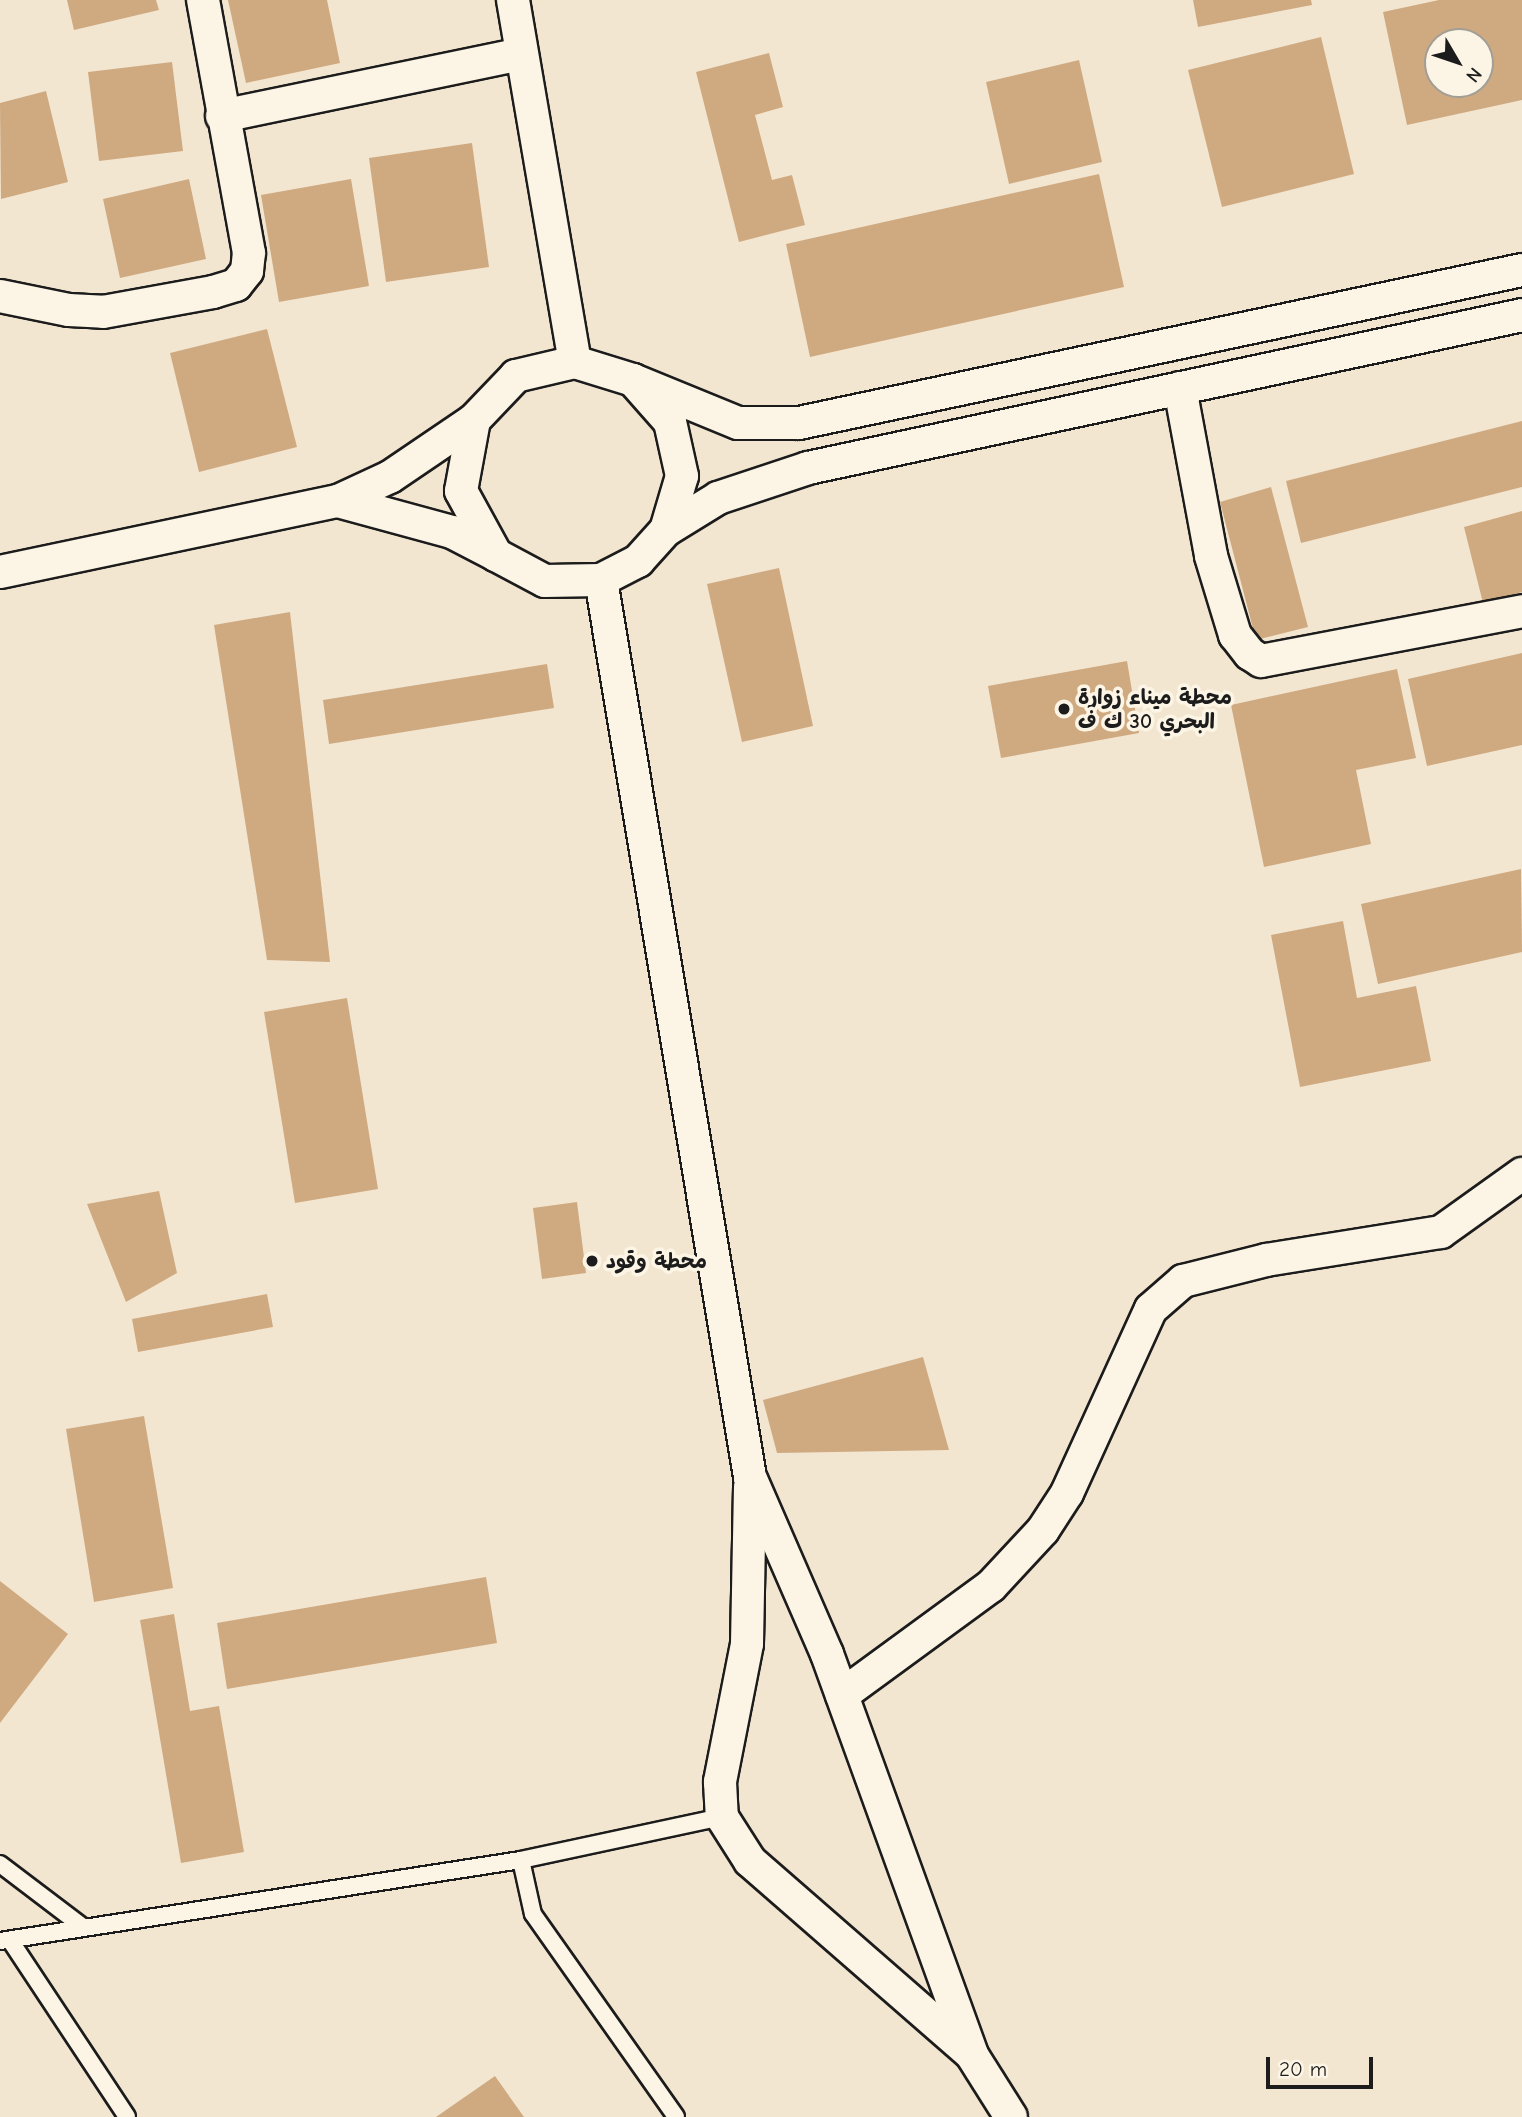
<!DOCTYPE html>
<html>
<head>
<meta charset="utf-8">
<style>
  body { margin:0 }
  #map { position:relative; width:1522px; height:2117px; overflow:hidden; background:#f3e6d1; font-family:"Comic Neue","Playpen Sans Arabic",sans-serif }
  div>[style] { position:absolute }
  .building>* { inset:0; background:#cfaa81 }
  .roads { filter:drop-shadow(2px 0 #1c1c1c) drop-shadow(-2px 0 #1c1c1c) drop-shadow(0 2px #1c1c1c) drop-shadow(0 -2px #1c1c1c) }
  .lane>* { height:16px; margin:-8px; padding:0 8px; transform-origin:8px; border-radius:8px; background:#fcf5e5 }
  .street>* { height:32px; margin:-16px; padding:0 16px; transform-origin:16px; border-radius:16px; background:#fcf5e5 }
  .dots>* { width:19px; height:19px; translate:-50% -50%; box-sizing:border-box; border:4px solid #fcf5e5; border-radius:50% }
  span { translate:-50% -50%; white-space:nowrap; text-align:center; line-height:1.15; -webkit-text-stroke:7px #fcf5e5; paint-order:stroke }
  .poi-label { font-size:21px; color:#1c1c1c; font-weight:700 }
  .left { translate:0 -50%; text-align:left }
  .north { position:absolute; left:1424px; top:28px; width:70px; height:70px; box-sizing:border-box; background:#fcf5e5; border:2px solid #a29e95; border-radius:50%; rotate:129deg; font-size:19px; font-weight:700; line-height:28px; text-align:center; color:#1c1c1c }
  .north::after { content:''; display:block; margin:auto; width:24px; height:32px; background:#1c1c1c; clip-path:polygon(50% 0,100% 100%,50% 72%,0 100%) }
  .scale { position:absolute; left:1266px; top:2057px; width:107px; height:32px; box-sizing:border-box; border:4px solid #1c1c1c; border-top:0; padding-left:9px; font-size:21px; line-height:24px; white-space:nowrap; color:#1c1c1c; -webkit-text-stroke:5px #fcf5e5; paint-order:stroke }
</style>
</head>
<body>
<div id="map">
  <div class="building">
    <div style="clip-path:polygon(67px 0,156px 0,159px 10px,74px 30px)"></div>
    <div style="clip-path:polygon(228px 0,327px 0,340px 63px,246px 83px)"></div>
    <div style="clip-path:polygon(1193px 0,1311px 0,1312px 5px,1198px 27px)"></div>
    <div style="clip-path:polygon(evenodd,1439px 0,1522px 0,1522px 100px,1407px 125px,1383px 12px,1439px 0,1438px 42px,1480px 42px,1480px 84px,1438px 84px,1438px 42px)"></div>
    <div style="clip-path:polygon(1321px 37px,1354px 174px,1222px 207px,1188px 70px)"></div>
    <div style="clip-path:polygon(769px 53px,783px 107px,755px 115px,772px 180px,792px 175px,805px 225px,739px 242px,696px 72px)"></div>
    <div style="clip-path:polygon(1079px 60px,1102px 162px,1009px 184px,986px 82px)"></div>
    <div style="clip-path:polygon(172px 62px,183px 151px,99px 161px,88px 72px)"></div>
    <div style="clip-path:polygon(46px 91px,68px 182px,1px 199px,0 103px)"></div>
    <div style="clip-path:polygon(472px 143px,489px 267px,386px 282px,369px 158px)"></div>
    <div style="clip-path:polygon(1099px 174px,1124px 287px,810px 357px,786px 244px)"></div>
    <div style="clip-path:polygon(189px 179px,206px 259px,120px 278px,103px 199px)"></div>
    <div style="clip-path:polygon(351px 179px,369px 286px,279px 302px,261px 195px)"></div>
    <div style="clip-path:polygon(267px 329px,297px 447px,199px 472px,170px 353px)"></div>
    <div style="clip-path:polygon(1522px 421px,1522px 487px,1301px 543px,1286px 481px)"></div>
    <div style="clip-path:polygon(1271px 487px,1308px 627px,1256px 640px,1220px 502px)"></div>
    <div style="clip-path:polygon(1522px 511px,1522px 592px,1483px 603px,1464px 527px)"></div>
    <div style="clip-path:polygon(779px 568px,813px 726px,742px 742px,707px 584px)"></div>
    <div style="clip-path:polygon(290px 612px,330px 962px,267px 960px,214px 625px)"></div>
    <div style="clip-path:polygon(1522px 653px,1522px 745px,1427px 766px,1408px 679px)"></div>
    <div style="clip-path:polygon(1127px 661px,1139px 733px,1001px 758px,988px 686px)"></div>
    <div style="clip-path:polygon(547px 664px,554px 708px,329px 744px,323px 700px)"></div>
    <div style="clip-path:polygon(1397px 669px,1416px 758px,1356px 770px,1371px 844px,1264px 867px,1231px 705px)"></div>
    <div style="clip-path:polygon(1521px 869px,1522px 952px,1378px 984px,1361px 904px)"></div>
    <div style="clip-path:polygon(1343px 921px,1357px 998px,1416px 986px,1431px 1061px,1300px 1087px,1271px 935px)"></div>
    <div style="clip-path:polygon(347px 998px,378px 1189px,295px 1203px,264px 1012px)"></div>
    <div style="clip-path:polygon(159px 1191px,177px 1273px,126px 1302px,87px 1204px)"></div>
    <div style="clip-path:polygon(577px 1202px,586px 1273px,542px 1279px,533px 1208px)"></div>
    <div style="clip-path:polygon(267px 1294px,273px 1327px,138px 1352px,132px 1319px)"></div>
    <div style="clip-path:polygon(923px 1357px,949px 1450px,777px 1453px,763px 1400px)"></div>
    <div style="clip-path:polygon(144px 1416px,173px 1588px,94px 1602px,66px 1429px)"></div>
    <div style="clip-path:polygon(486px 1577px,497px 1643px,227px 1689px,217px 1623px)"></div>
    <div style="clip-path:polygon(0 1581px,68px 1634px,0 1723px)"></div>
    <div style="clip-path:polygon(174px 1614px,190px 1711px,219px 1706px,244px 1852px,181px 1863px,140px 1620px)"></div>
    <div style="clip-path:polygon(495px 2076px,524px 2117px,436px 2117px)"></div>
  </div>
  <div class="roads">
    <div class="lane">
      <div style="left:521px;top:1860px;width:55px;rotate:77.5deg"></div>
      <div style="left:533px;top:1914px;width:248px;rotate:54.8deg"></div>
      <div style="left:0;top:1864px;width:104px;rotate:37.2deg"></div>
      <div style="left:10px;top:1940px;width:212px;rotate:56.5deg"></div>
      <div style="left:0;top:1941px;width:527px;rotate:-8.84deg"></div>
      <div style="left:521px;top:1860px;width:206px;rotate:-12.1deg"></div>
    </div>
    <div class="street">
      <div style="left:513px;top:0;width:367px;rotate:80.3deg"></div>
      <div style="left:222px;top:116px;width:305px;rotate:-11.7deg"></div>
      <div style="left:0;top:296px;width:70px;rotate:11.5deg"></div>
      <div style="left:69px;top:310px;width:34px;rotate:3deg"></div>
      <div style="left:103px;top:312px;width:112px;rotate:-10.3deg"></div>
      <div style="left:213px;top:292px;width:24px;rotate:-17deg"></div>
      <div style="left:236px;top:285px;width:18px;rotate:-52deg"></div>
      <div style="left:247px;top:271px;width:18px;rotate:-84deg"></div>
      <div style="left:249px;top:253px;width:257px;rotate:-100.3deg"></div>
      <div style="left:633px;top:380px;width:113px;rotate:22.3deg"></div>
      <div style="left:738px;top:423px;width:61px"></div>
      <div style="left:799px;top:423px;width:739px;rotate:-11.95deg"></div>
      <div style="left:1180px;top:388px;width:171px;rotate:79.5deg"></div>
      <div style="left:1211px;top:556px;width:83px;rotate:73.1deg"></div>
      <div style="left:1235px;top:635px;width:24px;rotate:52deg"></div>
      <div style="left:1250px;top:654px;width:13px;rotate:32deg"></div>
      <div style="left:1261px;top:661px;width:266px;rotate:-10.8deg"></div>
      <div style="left:338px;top:501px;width:118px;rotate:15.2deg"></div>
      <div style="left:452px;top:532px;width:50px;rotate:27.6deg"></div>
      <div style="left:496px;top:555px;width:55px;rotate:28deg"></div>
      <div style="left:545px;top:581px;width:56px;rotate:-1deg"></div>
      <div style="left:601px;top:580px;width:42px;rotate:-27.2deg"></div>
      <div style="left:638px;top:561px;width:42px;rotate:-47.9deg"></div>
      <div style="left:666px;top:530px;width:56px;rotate:-73.5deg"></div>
      <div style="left:682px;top:476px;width:55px;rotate:-102.5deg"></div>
      <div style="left:670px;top:422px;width:56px;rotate:-131.4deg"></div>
      <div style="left:633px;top:380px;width:61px;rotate:-162.8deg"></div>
      <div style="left:575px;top:362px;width:61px;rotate:166.7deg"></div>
      <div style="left:516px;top:376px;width:61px;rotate:133.7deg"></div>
      <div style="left:474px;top:420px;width:72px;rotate:100.4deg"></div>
      <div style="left:461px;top:491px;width:73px;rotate:61.3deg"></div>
      <div style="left:666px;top:530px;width:61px;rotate:-31.6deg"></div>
      <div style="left:718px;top:498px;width:95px;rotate:-18.4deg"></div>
      <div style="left:808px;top:468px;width:730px;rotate:-12.09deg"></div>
      <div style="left:0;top:572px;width:345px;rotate:-11.9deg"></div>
      <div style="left:338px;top:501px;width:57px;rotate:-24.8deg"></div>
      <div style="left:390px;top:477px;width:102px;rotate:-34.2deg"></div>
      <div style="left:601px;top:580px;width:909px;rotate:80.57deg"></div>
      <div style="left:750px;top:1477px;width:193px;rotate:66.5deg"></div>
      <div style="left:827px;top:1654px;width:426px;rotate:70.1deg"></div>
      <div style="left:972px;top:2055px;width:73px;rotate:57.8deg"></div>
      <div style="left:750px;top:1487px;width:157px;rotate:91.1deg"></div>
      <div style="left:747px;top:1644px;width:141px;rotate:101.1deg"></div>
      <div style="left:720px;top:1782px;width:35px;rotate:87deg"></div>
      <div style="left:722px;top:1817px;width:52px;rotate:57.5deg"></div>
      <div style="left:750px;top:1861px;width:291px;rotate:41.1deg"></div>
      <div style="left:842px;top:1695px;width:185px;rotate:-36.2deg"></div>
      <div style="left:991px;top:1586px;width:76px;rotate:-47.1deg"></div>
      <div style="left:1043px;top:1530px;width:44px;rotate:-57deg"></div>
      <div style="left:1067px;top:1493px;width:202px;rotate:-65.5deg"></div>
      <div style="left:1151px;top:1309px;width:43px;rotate:-41.2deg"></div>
      <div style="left:1183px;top:1281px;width:86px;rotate:-14.2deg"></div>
      <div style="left:1266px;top:1260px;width:177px;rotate:-9.1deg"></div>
      <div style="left:1441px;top:1232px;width:100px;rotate:-35.6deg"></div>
    </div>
  </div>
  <div class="dots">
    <div style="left:1064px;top:709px;background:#1c1c1c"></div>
    <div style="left:592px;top:1261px;background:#1c1c1c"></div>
  </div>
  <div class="poi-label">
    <span class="left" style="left:1078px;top:709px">محطة ميناء زوارة<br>البحري 30 ك ف</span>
    <span class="left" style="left:606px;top:1261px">محطة وقود</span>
  </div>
  <div class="north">N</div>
  <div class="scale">20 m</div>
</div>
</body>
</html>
